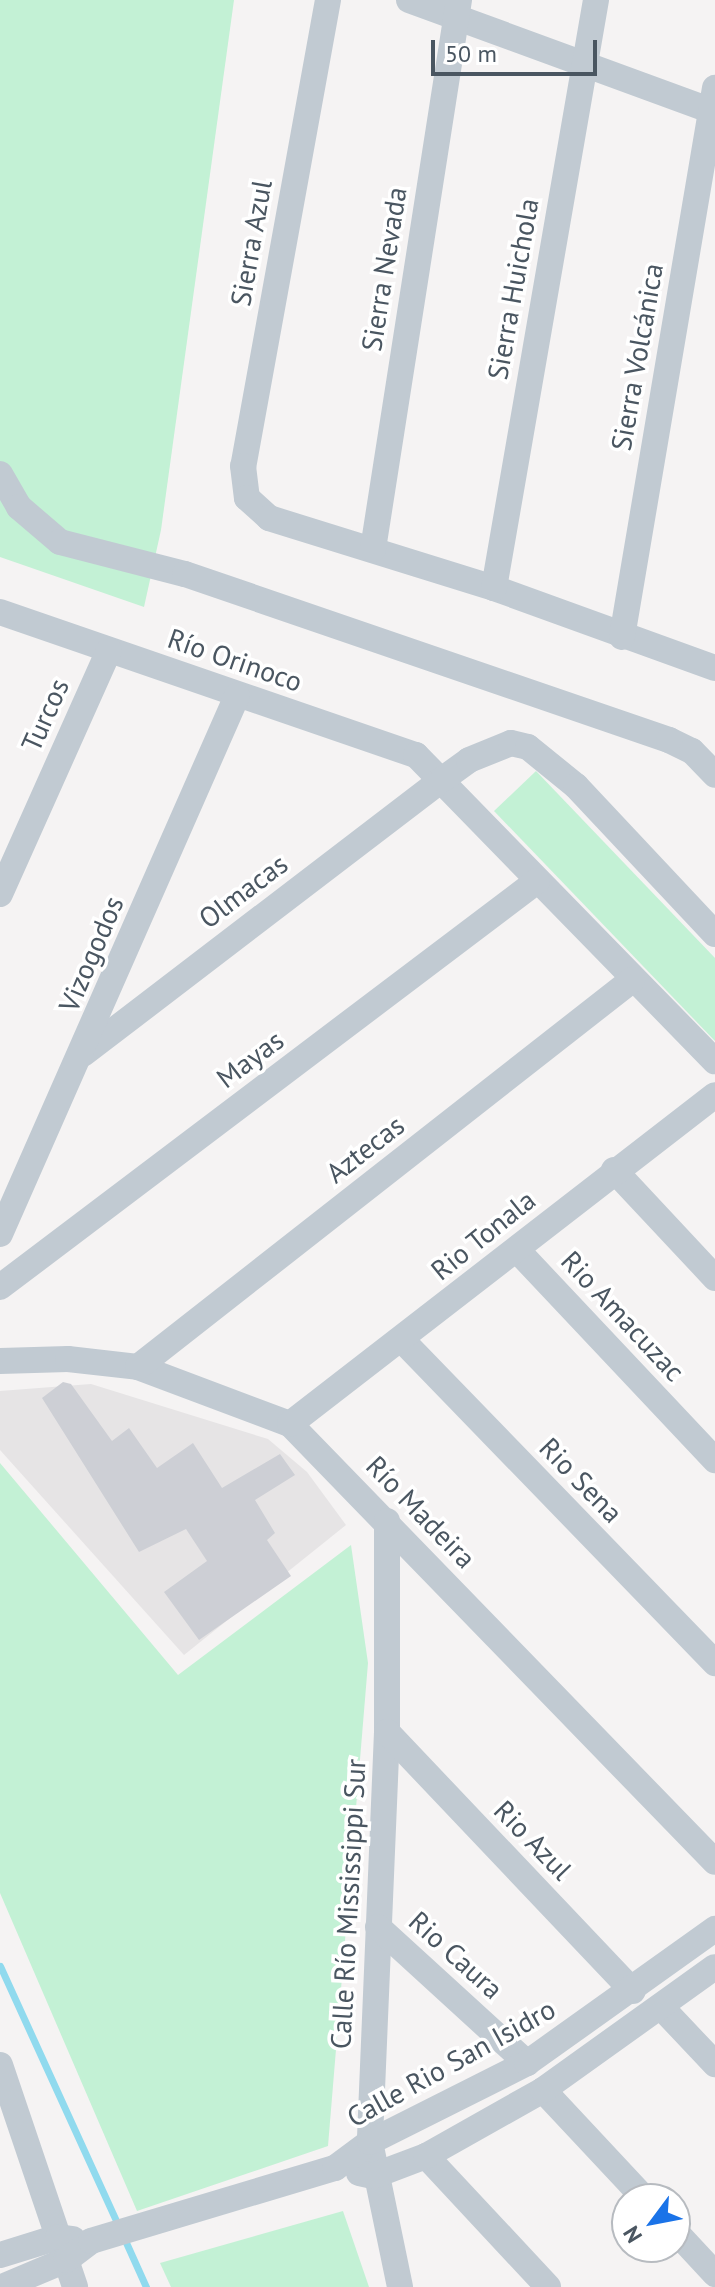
<!DOCTYPE html>
<html>
<head>
<meta charset="utf-8">
<style>
  body { margin:0 }
  #map { position:relative; width:715px; height:2287px; overflow:hidden; background:#f5f3f3; font-family:"PT Sans",sans-serif }
  div>[style] { position:absolute }
  .education>* { inset:0; background:#e6e4e5 }
  .green>* { inset:0; background:#c3f1d5 }
  .stream>* { height:7px; margin:-3.5px; padding:0 3.5px; transform-origin:3.5px; border-radius:3.5px; background:#90daee }
  .building>* { inset:0; background:#cdcfd5 }
  .minor>* { height:26px; margin:-13px; padding:0 13px; transform-origin:13px; border-radius:13px; background:#c1cad2 }
  span { translate:-50% -50%; white-space:nowrap; text-align:center; line-height:1.15; -webkit-text-stroke:7px #fff; paint-order:stroke }
  .street-label { font-size:28px; color:#4a5661 }
  .north { position:absolute; left:611px; top:2183px; width:80px; height:80px; box-sizing:border-box; background:#fff; border:2px solid #b7bbc0; border-radius:50%; rotate:238deg; font-size:22px; font-weight:700; line-height:32px; text-align:center; color:#4a5661 }
  .north::after { content:''; display:block; margin:auto; width:28px; height:36px; background:#1a73e8; clip-path:polygon(50% 0,100% 100%,50% 72%,0 100%) }
  .scale { position:absolute; left:431px; top:40px; width:166px; height:36px; box-sizing:border-box; border:4px solid #4a5661; border-top:0; padding-left:10px; font-size:24px; line-height:28px; white-space:nowrap; color:#4a5661; -webkit-text-stroke:6px #fff; paint-order:stroke }
</style>
</head>
<body>
<div id="map">
  <div class="education">
    <div style="clip-path:polygon(91px 1384px,268px 1439px,307px 1472px,346px 1525px,184px 1655px,0 1450px,0 1391px)"></div>
  </div>
  <div class="green">
    <div style="clip-path:polygon(0 0,234px 0,161px 530px,144px 607px,0 557px)"></div>
    <div style="clip-path:polygon(536px 771px,715px 958px,715px 1041px,494px 811px)"></div>
    <div style="clip-path:polygon(0 1463px,178px 1675px,351px 1545px,368px 1663px,328px 2146px,137px 2211px,0 1893px)"></div>
    <div style="clip-path:polygon(343px 2211px,369px 2287px,171px 2287px,160px 2263px)"></div>
  </div>
  <div class="stream">
    <div style="left:0;top:1966px;width:287px;rotate:65.5deg"></div>
    <div style="left:124px;top:2238px;width:54px;rotate:65.8deg"></div>
  </div>
  <div class="building">
    <div style="clip-path:polygon(63px 1382px,71px 1384px,112px 1441px,129px 1428px,157px 1468px,193px 1443px,222px 1488px,280px 1454px,295px 1475px,255px 1500px,275px 1533px,267px 1540px,291px 1576px,199px 1640px,164px 1592px,207px 1561px,186px 1529px,139px 1552px,42px 1398px)"></div>
  </div>
  <div class="minor">
    <div style="left:328px;top:0;width:474px;rotate:100.3deg"></div>
    <div style="left:243px;top:466px;width:32px;rotate:83deg"></div>
    <div style="left:247px;top:498px;width:30px;rotate:42deg"></div>
    <div style="left:269px;top:518px;width:236px;rotate:17.3deg"></div>
    <div style="left:494px;top:588px;width:235px;rotate:19.9deg"></div>
    <div style="left:409px;top:0;width:326px;rotate:20.1deg"></div>
    <div style="left:0;top:474px;width:38px;rotate:60deg"></div>
    <div style="left:19px;top:507px;width:54px;rotate:40.5deg"></div>
    <div style="left:60px;top:542px;width:129px;rotate:14.4deg"></div>
    <div style="left:185px;top:574px;width:512px;rotate:18.93deg"></div>
    <div style="left:669px;top:740px;width:25px;rotate:26deg"></div>
    <div style="left:692px;top:751px;width:33px;rotate:46deg"></div>
    <div style="left:373px;top:549px;width:556px;rotate:-81.1deg"></div>
    <div style="left:494px;top:588px;width:597px;rotate:-80.16deg"></div>
    <div style="left:0;top:612px;width:440px;rotate:19deg"></div>
    <div style="left:416px;top:755px;width:428px;rotate:45.7deg"></div>
    <div style="left:622px;top:637px;width:557px;rotate:-80.39deg"></div>
    <div style="left:0;top:894px;width:267px;rotate:-65.9deg"></div>
    <div style="left:83px;top:1054px;width:453px;rotate:-37.4deg"></div>
    <div style="left:443px;top:779px;width:32px;rotate:-36deg"></div>
    <div style="left:469px;top:760px;width:45px;rotate:-22deg"></div>
    <div style="left:511px;top:743px;width:17px;rotate:13deg"></div>
    <div style="left:528px;top:747px;width:62px;rotate:39.1deg"></div>
    <div style="left:576px;top:786px;width:203px;rotate:46.8deg"></div>
    <div style="left:614px;top:1170px;width:148px;rotate:46.9deg"></div>
    <div style="left:0;top:1234px;width:588px;rotate:-66.23deg"></div>
    <div style="left:517px;top:1250px;width:289px;rotate:46.7deg"></div>
    <div style="left:0;top:1287px;width:673px;rotate:-37.09deg"></div>
    <div style="left:402px;top:1340px;width:450px;rotate:45.9deg"></div>
    <div style="left:0;top:1361px;width:68px;rotate:-1.7deg"></div>
    <div style="left:68px;top:1359px;width:70px;rotate:6.5deg"></div>
    <div style="left:138px;top:1367px;width:162px;rotate:20.6deg"></div>
    <div style="left:290px;top:1424px;width:610px;rotate:45.86deg"></div>
    <div style="left:138px;top:1367px;width:628px;rotate:-38.08deg"></div>
    <div style="left:290px;top:1424px;width:537px;rotate:-37.74deg"></div>
    <div style="left:387px;top:1521px;width:211px;rotate:90deg"></div>
    <div style="left:387px;top:1732px;width:410px;rotate:92.4deg"></div>
    <div style="left:370px;top:2142px;width:148px;rotate:78.3deg"></div>
    <div style="left:387px;top:1732px;width:357px;rotate:46.5deg"></div>
    <div style="left:378px;top:1927px;width:202px;rotate:42.4deg"></div>
    <div style="left:663px;top:2009px;width:76px;rotate:46.6deg"></div>
    <div style="left:0;top:2065px;width:234px;rotate:71.3deg"></div>
    <div style="left:543px;top:2090px;width:149px;rotate:46.9deg"></div>
    <div style="left:426px;top:2156px;width:179px;rotate:47deg"></div>
    <div style="left:359px;top:2173px;width:14px;rotate:12deg"></div>
    <div style="left:373px;top:2176px;width:57px;rotate:-20.7deg"></div>
    <div style="left:426px;top:2156px;width:134px;rotate:-29.4deg"></div>
    <div style="left:543px;top:2090px;width:211px;rotate:-35.6deg"></div>
    <div style="left:675px;top:2231px;width:59px;rotate:47.1deg"></div>
    <div style="left:0;top:2255px;width:61px;rotate:-17.2deg"></div>
    <div style="left:58px;top:2237px;width:15px;rotate:8deg"></div>
    <div style="left:2px;top:2287px;width:69px;rotate:-22.9deg"></div>
    <div style="left:66px;top:2260px;width:31px;rotate:-37deg"></div>
    <div style="left:91px;top:2241px;width:255px;rotate:-16.7deg"></div>
    <div style="left:335px;top:2168px;width:44px;rotate:-36.6deg"></div>
    <div style="left:370px;top:2142px;width:176px;rotate:-26.7deg"></div>
    <div style="left:527px;top:2063px;width:231px;rotate:-35.5deg"></div>
  </div>
  <div class="street-label">
    <span style="left:251px;top:243px;rotate:-80deg">Sierra Azul</span>
    <span style="left:384px;top:269px;rotate:-81deg">Sierra Nevada</span>
    <span style="left:513px;top:289px;rotate:-80deg">Sierra Huichola</span>
    <span style="left:637px;top:357px;rotate:-80deg">Sierra Volcánica</span>
    <span style="left:235px;top:660px;rotate:19deg">Río Orinoco</span>
    <span style="left:45px;top:715px;rotate:-66deg">Turcos</span>
    <span style="left:243px;top:891px;rotate:-37deg">Olmacas</span>
    <span style="left:91px;top:954px;rotate:-67deg">Vizogodos</span>
    <span style="left:250px;top:1059px;rotate:-37deg">Mayas</span>
    <span style="left:365px;top:1149px;rotate:-38deg">Aztecas</span>
    <span style="left:483px;top:1235px;rotate:-39deg">Rio Tonala</span>
    <span style="left:623px;top:1316px;rotate:47deg">Rio Amacuzac</span>
    <span style="left:581px;top:1480px;rotate:46deg">Rio Sena</span>
    <span style="left:421px;top:1512px;rotate:46deg">Río Madeira</span>
    <span style="left:533px;top:1840px;rotate:46deg">Rio Azul</span>
    <span style="left:348px;top:1904px;rotate:-87deg">Calle Río Mississippi Sur</span>
    <span style="left:456px;top:1955px;rotate:42deg">Rio Caura</span>
    <span style="left:451px;top:2063px;rotate:-29deg">Calle Rio San Isidro</span>
  </div>
  <div class="north">N</div>
  <div class="scale">50 m</div>
</div>
</body>
</html>
